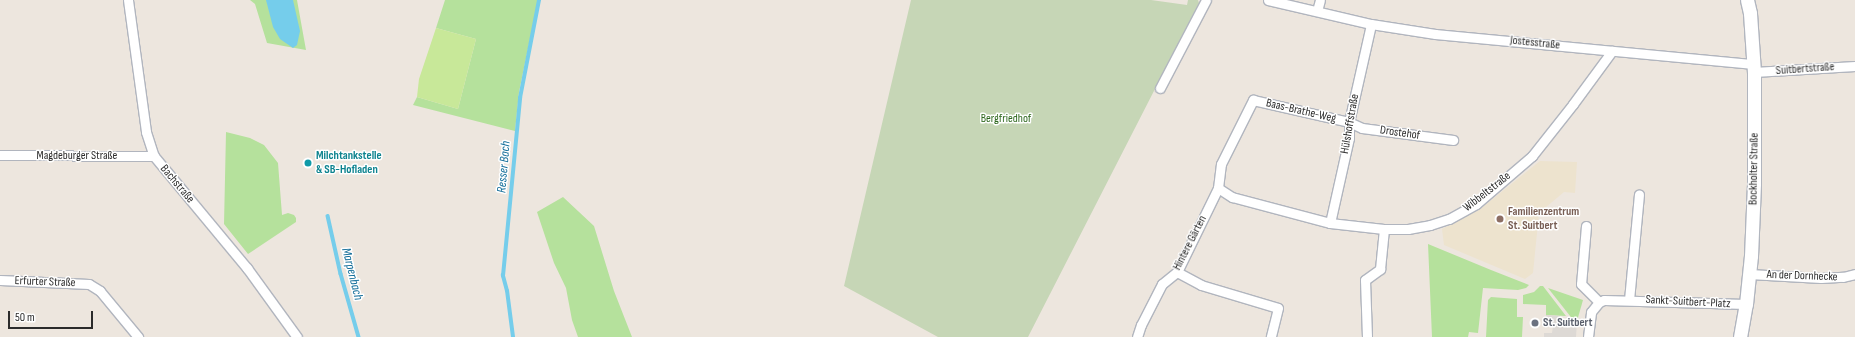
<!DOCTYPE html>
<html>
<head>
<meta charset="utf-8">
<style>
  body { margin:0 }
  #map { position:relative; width:1855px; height:337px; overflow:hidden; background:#ede6de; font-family:"Sofia Sans Condensed",sans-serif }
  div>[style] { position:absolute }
  .education>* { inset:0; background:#ede3ce }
  .green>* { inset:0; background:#b5e19c }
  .cemetery>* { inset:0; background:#c6d6b6 }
  .pitch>* { inset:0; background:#c8e899 }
  .plaza>* { inset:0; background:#ddd9d5 }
  .water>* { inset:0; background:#75cdeb }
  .stream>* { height:3.5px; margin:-1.75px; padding:0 1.75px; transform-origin:1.75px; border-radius:1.75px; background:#75cdeb }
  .roads { filter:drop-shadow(1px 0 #b1b5be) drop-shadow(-1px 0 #b1b5be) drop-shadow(0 1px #b1b5be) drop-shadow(0 -1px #b1b5be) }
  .street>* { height:9px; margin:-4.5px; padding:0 4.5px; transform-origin:4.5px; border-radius:4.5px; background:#fff }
  .secondary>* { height:13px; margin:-6.5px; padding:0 6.5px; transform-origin:6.5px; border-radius:6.5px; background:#fff }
  .dots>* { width:11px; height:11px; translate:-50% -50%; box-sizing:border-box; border:2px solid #fff; border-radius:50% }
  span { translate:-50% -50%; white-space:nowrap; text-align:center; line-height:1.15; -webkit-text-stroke:3px #fff; paint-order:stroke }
  .street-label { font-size:12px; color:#2b2b2b }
  .park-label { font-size:12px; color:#2d671d }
  .culture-label { font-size:12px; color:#0d838f; font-weight:700 }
  .left { translate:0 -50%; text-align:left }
  .education-label { font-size:12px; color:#785e54; font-weight:700 }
  .worship-label { font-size:12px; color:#5b616d; font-weight:700 }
  .water-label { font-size:13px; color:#126d99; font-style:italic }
  .scale { position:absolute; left:8px; top:311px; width:85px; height:18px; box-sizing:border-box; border:2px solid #2b2b2b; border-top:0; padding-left:5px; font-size:12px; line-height:14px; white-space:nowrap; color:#2b2b2b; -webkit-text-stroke:3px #fff; paint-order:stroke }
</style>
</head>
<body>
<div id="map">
  <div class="education">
    <div style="clip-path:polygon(1540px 161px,1577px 162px,1575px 193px,1564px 192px,1539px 213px,1533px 273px,1525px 279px,1444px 245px,1442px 229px,1479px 210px)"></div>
  </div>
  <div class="green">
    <div style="clip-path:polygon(250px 0,297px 0,306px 50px,267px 43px,255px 4px)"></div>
    <div style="clip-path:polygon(445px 0,538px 0,519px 92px,515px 131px,413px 105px,417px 97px,458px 109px,476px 39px,436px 28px)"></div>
    <div style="clip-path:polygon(226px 132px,250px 138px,264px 145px,278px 163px,282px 215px,288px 213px,294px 215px,296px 218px,296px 222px,248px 254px,224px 224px)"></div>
    <div style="clip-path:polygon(563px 197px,594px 226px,614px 291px,632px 337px,578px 337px,572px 320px,566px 288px,554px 263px,537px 212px)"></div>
    <div style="clip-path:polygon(1428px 244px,1491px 270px,1529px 285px,1526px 288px,1518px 290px,1483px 288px,1478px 333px,1469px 332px,1468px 337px,1432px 337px)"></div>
    <div style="clip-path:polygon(1540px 286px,1543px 286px,1566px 316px,1546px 315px,1546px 305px,1523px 304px,1523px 295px,1534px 292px)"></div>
    <div style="clip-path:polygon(1548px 288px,1583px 300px,1577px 321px,1574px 321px)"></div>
    <div style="clip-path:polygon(1491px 297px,1517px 299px,1517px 317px,1523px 317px,1522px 337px,1486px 337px,1488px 300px)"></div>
  </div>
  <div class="cemetery">
    <div style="clip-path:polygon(911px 0,1151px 0,1187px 5px,1188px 0,1198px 0,1199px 3px,1028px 337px,938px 337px,844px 286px)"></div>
  </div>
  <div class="pitch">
    <div style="clip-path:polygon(436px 28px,476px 39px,458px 109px,417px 97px,419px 79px)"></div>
  </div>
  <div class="plaza">
    <div style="clip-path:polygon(1546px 315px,1560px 316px,1560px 320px,1577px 321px,1576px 337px,1544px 337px,1544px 333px,1552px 333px,1553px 326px,1544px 325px)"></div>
  </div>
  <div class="water">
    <div style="clip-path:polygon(266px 0,293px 0,300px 31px,297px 45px,293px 48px,280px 39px,273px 27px)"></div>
  </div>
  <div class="stream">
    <div style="left:328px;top:216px;width:59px;rotate:77.4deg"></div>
    <div style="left:341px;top:274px;width:66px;rotate:74.1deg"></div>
    <div style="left:513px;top:337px;width:46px;rotate:-97.4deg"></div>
    <div style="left:507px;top:291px;width:16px;rotate:-105deg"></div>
    <div style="left:503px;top:276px;width:179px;rotate:-84.5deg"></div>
    <div style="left:520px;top:98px;width:100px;rotate:-79deg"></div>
  </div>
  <div class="roads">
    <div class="street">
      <div style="left:128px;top:0;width:133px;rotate:82.2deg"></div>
      <div style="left:146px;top:132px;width:25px;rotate:72deg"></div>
      <div style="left:154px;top:156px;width:146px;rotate:50.3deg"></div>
      <div style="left:247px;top:268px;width:85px;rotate:54.1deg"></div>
      <div style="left:1268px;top:0;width:106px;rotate:13.1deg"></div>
      <div style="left:1371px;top:24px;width:65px;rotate:8.9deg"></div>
      <div style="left:1435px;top:34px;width:320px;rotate:5.4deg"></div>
      <div style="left:1317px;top:11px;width:11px;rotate:-75deg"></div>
      <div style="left:1754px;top:72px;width:101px;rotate:-3.4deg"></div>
      <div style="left:1160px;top:88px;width:99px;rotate:-62.4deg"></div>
      <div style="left:0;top:155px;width:154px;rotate:0.4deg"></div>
      <div style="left:1218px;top:188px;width:17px;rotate:33deg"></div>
      <div style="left:1232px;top:197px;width:101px;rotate:14.9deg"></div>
      <div style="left:1330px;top:223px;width:54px;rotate:6.3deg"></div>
      <div style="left:1384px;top:229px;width:24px"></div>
      <div style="left:1408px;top:229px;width:22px;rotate:-10deg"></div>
      <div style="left:1430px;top:225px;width:20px;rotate:-18deg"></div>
      <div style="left:1449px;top:219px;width:31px;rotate:-29deg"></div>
      <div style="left:1476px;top:204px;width:74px;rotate:-40.6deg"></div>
      <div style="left:1532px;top:156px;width:66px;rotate:-51.7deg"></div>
      <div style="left:1573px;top:104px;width:66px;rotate:-53.7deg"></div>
      <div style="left:1330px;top:223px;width:87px;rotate:-77.4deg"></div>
      <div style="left:1349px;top:138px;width:16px;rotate:-90deg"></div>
      <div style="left:1349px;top:122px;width:100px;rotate:-77.3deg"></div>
      <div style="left:1586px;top:226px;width:58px;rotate:94.9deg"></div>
      <div style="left:1581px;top:284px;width:25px;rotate:45deg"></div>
      <div style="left:1177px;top:272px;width:27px;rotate:28deg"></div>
      <div style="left:1201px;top:285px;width:80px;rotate:16.6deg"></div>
      <div style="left:1278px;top:308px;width:30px;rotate:104deg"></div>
      <div style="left:1749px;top:274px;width:72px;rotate:3.2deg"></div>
      <div style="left:1821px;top:278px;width:22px;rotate:-3deg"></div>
      <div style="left:1843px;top:277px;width:12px;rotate:-14deg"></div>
      <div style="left:0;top:280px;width:89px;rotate:2.6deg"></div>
      <div style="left:89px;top:284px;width:13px;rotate:32deg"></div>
      <div style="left:100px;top:291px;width:60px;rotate:50.4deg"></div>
      <div style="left:1629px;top:300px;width:106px;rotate:-84.6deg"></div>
      <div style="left:1137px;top:337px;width:13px;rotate:-72deg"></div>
      <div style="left:1141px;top:325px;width:46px;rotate:-62.9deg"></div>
      <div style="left:1162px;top:284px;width:19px;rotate:-39deg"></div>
      <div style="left:1177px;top:272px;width:93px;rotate:-64deg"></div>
      <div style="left:1218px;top:188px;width:24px;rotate:-83deg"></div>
      <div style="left:1221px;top:164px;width:72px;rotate:-63.4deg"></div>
      <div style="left:1253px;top:100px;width:98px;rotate:12.9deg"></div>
      <div style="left:1349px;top:122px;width:14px;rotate:25deg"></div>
      <div style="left:1362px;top:128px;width:92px;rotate:7.5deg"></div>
      <div style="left:1367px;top:337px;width:57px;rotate:-92deg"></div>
      <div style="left:1365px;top:280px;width:19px;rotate:-36deg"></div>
      <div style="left:1380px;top:269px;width:40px;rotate:-84.3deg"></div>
      <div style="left:1588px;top:337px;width:25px;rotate:-83deg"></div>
      <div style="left:1591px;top:312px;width:13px;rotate:-51deg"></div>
      <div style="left:1599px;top:302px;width:5px;rotate:-22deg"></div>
      <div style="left:1604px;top:300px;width:142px;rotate:1.6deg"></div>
    </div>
    <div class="secondary">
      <div style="left:1740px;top:337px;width:34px;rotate:-80deg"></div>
      <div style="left:1746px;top:304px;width:48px;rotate:-84.1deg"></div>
      <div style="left:1751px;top:256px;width:73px;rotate:-87.6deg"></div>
      <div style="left:1754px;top:183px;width:111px;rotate:-90deg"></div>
      <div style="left:1754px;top:72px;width:59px;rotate:-93.9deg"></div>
      <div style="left:1750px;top:13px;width:13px;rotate:-103deg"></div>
    </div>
  </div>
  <div class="dots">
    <div style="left:308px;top:163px;background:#0f9aa8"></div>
    <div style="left:1500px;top:219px;background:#8d6e63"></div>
    <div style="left:1535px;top:323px;background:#6b7280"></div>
  </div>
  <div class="street-label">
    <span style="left:1535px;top:43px;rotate:6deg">Jostesstraße</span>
    <span style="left:1805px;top:69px;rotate:-4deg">Suitbertstraße</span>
    <span style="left:1301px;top:111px;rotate:13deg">Baas-Brathe-Weg</span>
    <span style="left:1350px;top:124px;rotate:-80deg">Hülshoffstraße</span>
    <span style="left:1400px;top:133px;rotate:8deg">Drostehof</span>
    <span style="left:77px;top:156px">Magdeburger Straße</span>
    <span style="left:1754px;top:169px;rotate:-89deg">Bockholter Straße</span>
    <span style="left:177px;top:184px;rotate:50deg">Bachstraße</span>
    <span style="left:1487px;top:192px;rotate:-38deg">Wibbeltstraße</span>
    <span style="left:1190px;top:243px;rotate:-63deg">Hintere Gärten</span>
    <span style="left:1802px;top:276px;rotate:2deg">An der Dornhecke</span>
    <span style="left:45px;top:282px;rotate:2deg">Erfurter Straße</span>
    <span style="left:1688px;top:302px;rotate:3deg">Sankt-Suitbert-Platz</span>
  </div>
  <div class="park-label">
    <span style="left:1006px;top:119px">Bergfriedhof</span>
  </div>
  <div class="culture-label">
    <span class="left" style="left:316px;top:163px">Milchtankstelle<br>&amp; SB-Hofladen</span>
  </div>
  <div class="education-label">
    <span class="left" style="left:1508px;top:219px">Familienzentrum<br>St. Suitbert</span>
  </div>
  <div class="worship-label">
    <span class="left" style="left:1543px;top:323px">St. Suitbert</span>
  </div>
  <div class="water-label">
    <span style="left:504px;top:167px;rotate:-85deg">Resser Bach</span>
    <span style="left:352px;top:274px;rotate:76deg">Marpenbach</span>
  </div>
  <div class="scale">50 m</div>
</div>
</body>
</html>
